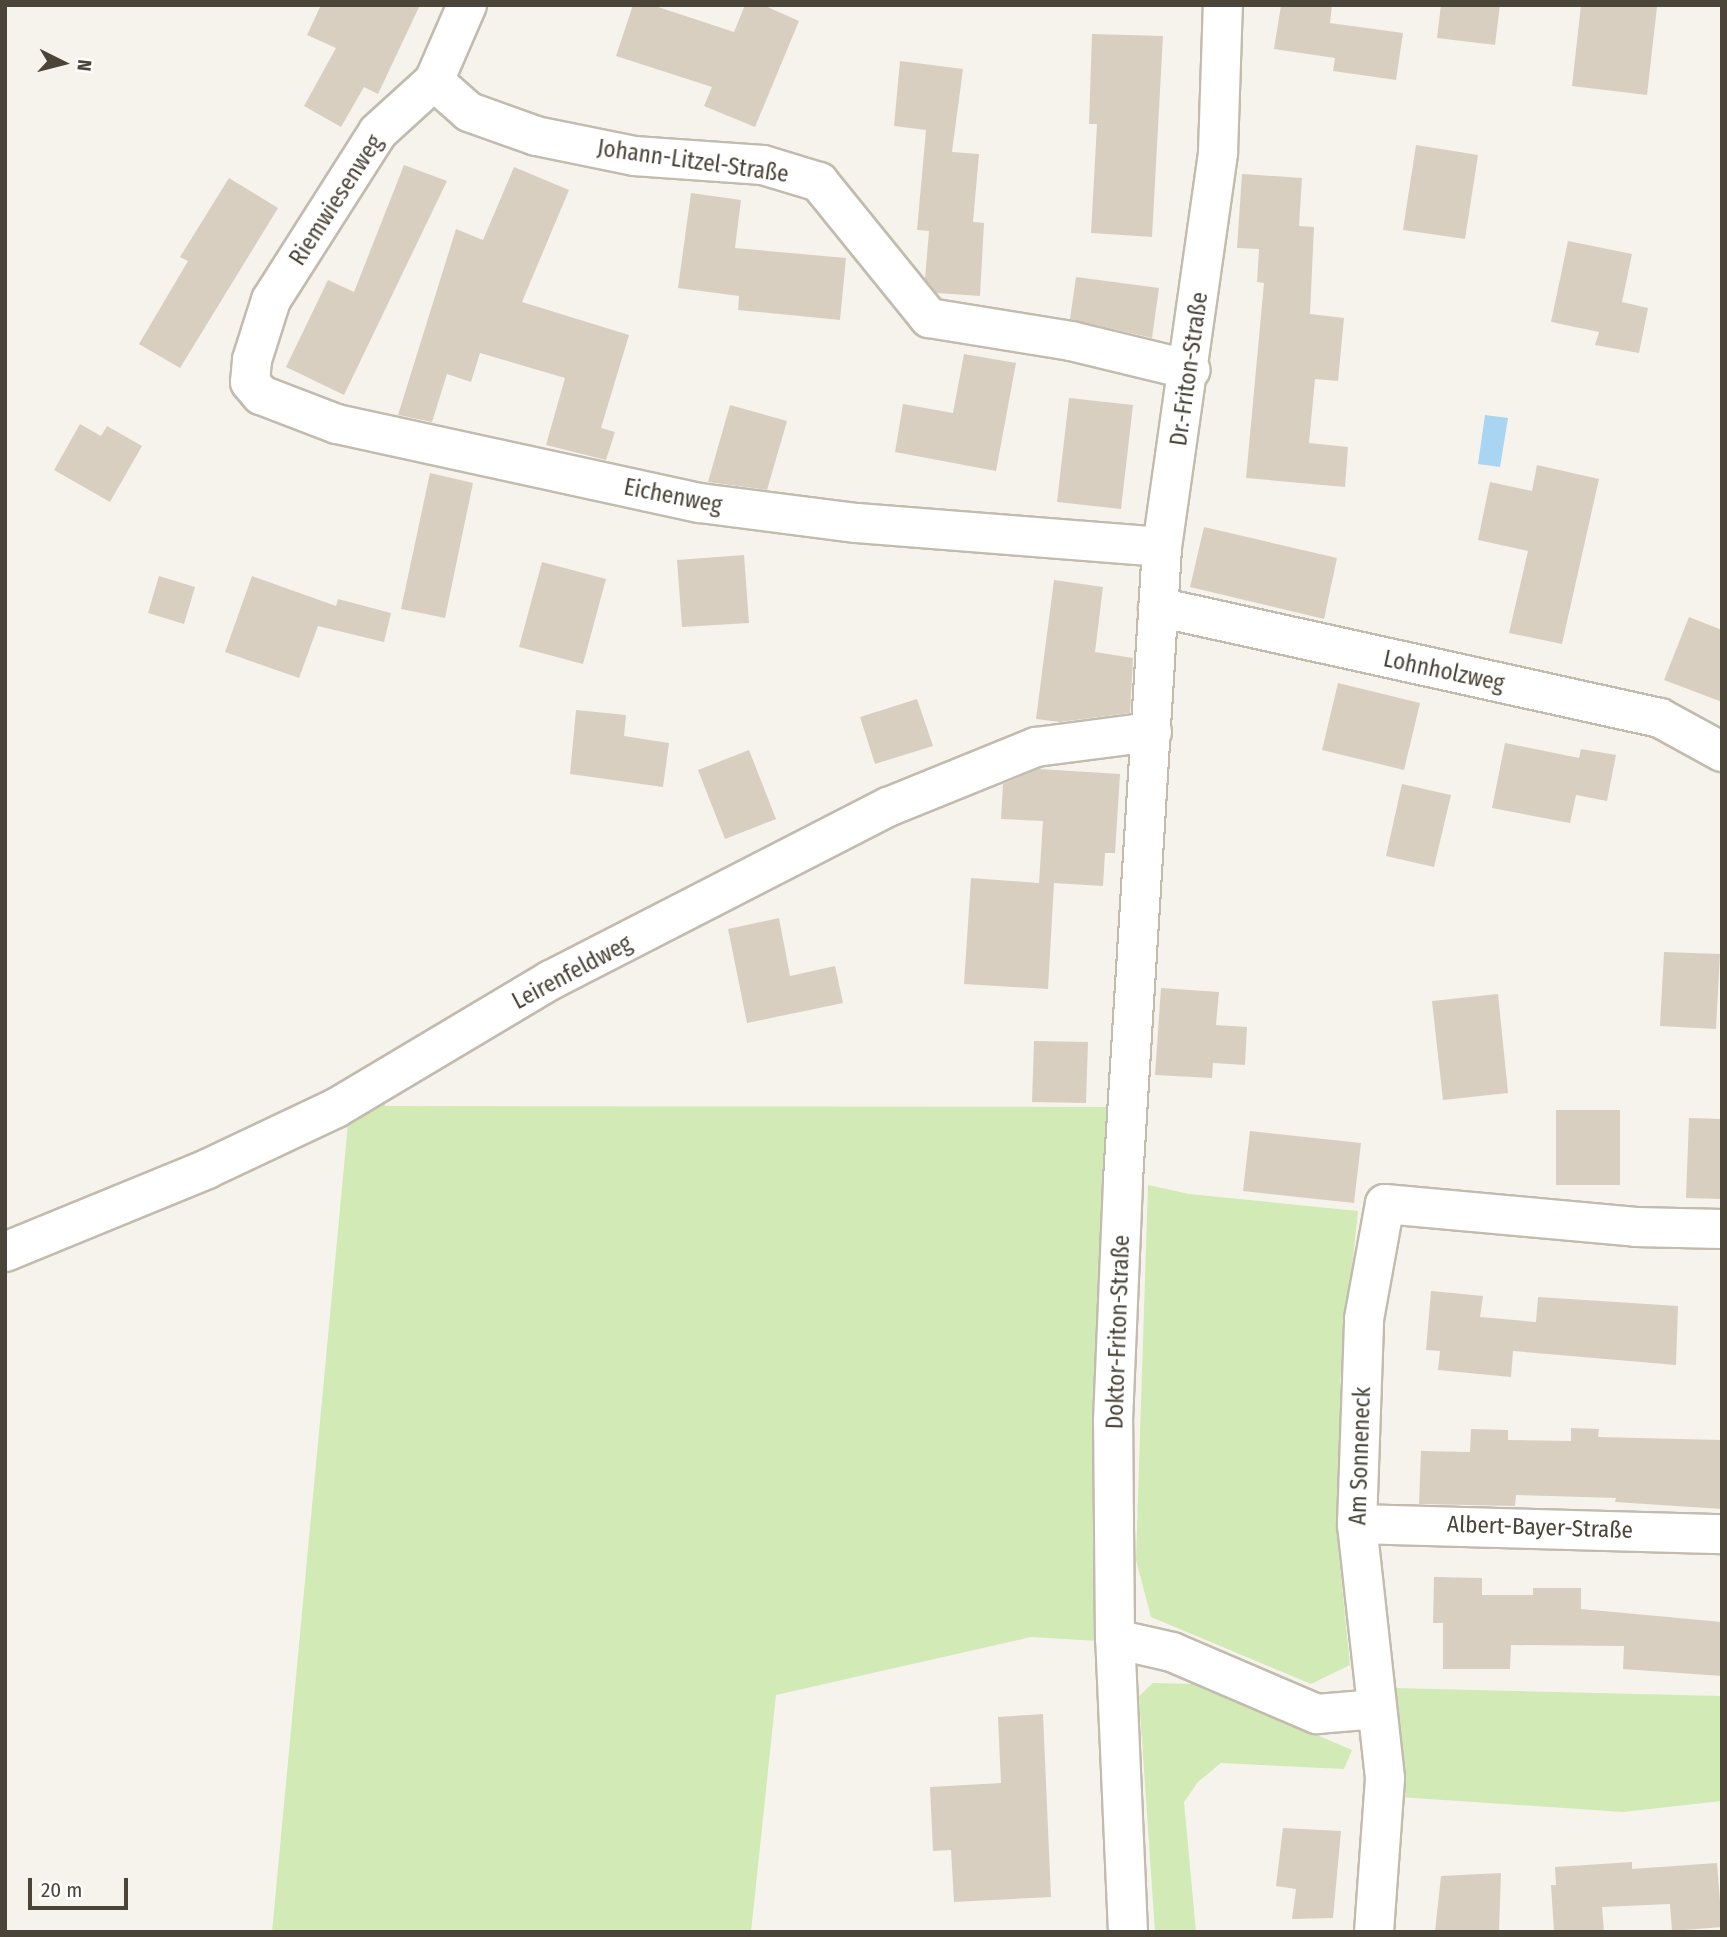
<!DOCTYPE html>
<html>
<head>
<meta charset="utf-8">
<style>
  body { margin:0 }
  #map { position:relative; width:1727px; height:1937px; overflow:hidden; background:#f6f3ec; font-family:"Fira Sans Condensed",sans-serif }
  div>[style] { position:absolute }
  .green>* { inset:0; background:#d2eab5 }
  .water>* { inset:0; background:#a9d4f2 }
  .building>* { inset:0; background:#d8cfc1 }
  .roads { filter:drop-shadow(2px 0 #c2bbae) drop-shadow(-2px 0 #c2bbae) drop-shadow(0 2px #c2bbae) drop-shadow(0 -2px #c2bbae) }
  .minor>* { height:38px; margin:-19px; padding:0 19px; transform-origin:19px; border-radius:19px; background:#fff }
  span { translate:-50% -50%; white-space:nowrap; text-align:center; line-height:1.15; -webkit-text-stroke:5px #fff; paint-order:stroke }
  .street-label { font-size:23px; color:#4b4439 }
  .frame { position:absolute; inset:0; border:7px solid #4b4439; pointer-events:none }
  .north { position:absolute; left:28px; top:28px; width:70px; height:70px; -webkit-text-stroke:5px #fff; paint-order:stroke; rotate:96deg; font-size:19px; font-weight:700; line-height:28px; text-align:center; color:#4b4439 }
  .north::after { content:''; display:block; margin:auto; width:24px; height:32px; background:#4b4439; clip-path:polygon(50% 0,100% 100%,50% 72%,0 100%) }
  .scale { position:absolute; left:28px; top:1878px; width:100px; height:32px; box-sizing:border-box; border:4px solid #4b4439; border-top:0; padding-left:9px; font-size:21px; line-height:24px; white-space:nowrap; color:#4b4439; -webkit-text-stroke:5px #fff; paint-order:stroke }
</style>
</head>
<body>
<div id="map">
  <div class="green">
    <div style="clip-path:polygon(385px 1090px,385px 1106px,1114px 1107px,1093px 1405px,1098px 1641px,1031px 1637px,776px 1695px,751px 1932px,272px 1932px,349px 1113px)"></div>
    <div style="clip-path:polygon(1148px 1185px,1189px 1194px,1358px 1211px,1340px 1382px,1343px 1424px,1338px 1546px,1350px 1665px,1311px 1684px,1151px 1617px,1136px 1560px)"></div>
    <div style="clip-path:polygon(1153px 1683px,1197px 1684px,1352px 1750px,1344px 1769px,1221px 1763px,1198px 1782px,1184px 1802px,1196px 1932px,1155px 1932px,1139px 1696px)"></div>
    <div style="clip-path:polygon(1394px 1688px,1722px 1696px,1722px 1801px,1623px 1812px,1399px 1797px)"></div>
  </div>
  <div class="water">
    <div style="clip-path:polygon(1485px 415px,1508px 418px,1500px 467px,1478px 464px)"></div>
  </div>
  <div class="building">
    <div style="clip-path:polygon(321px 5px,420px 5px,378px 94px,364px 87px,341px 127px,304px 106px,336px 48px,307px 35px)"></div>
    <div style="clip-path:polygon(633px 5px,652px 5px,734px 32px,745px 5px,763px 5px,799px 21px,755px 127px,704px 106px,712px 87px,616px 56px)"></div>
    <div style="clip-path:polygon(1281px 5px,1332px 5px,1330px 23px,1403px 33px,1396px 80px,1333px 71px,1335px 58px,1274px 49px)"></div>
    <div style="clip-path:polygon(1441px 5px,1500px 5px,1495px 45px,1437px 38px)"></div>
    <div style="clip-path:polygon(1581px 5px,1657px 7px,1647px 95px,1572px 86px)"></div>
    <div style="clip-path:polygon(1092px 34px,1163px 36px,1152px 237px,1091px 233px,1097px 124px,1089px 124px)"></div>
    <div style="clip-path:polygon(900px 61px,963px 69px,952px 152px,979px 154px,973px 222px,984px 223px,980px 296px,937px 293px,925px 279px,929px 231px,917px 230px,926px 130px,894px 126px)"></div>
    <div style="clip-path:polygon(1416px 145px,1478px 155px,1465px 239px,1403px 230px)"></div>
    <div style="clip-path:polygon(404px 165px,447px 181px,344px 395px,286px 367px,328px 280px,354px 292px)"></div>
    <div style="clip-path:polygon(514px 167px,569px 190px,522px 302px,629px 335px,601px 428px,615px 432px,606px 460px,546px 445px,565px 378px,480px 353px,471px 382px,447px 374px,432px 422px,398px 415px,456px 229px,483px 240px)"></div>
    <div style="clip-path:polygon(1242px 174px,1302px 178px,1299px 226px,1314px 227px,1310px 314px,1344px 318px,1338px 381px,1315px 379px,1309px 443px,1348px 447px,1345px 487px,1246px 478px,1264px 283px,1257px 282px,1259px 249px,1237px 248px)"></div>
    <div style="clip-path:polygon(229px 178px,278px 208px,180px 368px,139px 344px,188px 261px,180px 257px)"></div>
    <div style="clip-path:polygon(691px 193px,741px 200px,735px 248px,846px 258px,840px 320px,738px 310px,739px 296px,678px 288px)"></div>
    <div style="clip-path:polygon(1568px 241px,1632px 254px,1622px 302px,1648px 308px,1639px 353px,1595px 345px,1599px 332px,1551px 322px)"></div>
    <div style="clip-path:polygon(1076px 277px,1159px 288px,1152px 338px,1070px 319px)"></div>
    <div style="clip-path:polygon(964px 354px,1016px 363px,996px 471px,895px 452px,903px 404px,953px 413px)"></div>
    <div style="clip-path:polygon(1069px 398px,1133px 405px,1121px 509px,1057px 502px)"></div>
    <div style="clip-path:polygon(730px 405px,787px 421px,767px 490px,708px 482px)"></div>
    <div style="clip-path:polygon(80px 424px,101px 436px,107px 426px,142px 446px,110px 502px,54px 470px)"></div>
    <div style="clip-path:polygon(1537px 465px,1599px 479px,1562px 644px,1509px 633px,1528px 551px,1478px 540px,1490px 482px,1532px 491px)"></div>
    <div style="clip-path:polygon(430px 473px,473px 483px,445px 618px,401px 609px)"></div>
    <div style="clip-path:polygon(1204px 527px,1337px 558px,1324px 619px,1190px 587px)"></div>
    <div style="clip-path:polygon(744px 555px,749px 623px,682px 627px,677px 560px)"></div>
    <div style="clip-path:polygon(542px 562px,606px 579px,583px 664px,519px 647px)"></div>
    <div style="clip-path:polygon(159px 576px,195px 587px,184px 624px,148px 613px)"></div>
    <div style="clip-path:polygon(252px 576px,336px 606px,338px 599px,391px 613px,384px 642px,318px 626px,299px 678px,225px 652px)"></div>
    <div style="clip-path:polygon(1054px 580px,1103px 587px,1095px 652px,1133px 658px,1130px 713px,1060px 722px,1036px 719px)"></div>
    <div style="clip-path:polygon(1689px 617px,1722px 630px,1722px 702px,1664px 680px)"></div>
    <div style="clip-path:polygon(1338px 683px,1420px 703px,1404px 770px,1322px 750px)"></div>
    <div style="clip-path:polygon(917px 699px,933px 746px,875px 764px,860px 717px)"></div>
    <div style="clip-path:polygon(576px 710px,626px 715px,624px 736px,669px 743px,663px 787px,570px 774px)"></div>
    <div style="clip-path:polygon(1505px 743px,1579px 758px,1581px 749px,1616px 755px,1607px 801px,1576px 795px,1570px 823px,1492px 808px)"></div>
    <div style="clip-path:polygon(749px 750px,776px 819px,725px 839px,698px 770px)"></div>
    <div style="clip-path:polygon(1039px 769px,1120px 774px,1115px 853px,1105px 853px,1103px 886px,1054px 883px,1048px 989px,964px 984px,971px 878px,1039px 883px,1043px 821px,1001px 819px,1003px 784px)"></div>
    <div style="clip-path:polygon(1402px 784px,1451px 795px,1434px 867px,1386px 856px)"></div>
    <div style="clip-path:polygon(779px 918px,790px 976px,835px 966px,843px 1003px,747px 1023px,728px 929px)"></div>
    <div style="clip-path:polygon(1664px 952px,1720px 954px,1716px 1029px,1660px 1026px)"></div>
    <div style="clip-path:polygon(1161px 988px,1219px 992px,1216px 1025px,1247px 1027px,1245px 1065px,1213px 1063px,1212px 1078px,1155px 1075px)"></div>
    <div style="clip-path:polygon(1498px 994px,1508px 1093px,1443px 1100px,1432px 1001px)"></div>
    <div style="clip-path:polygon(1034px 1041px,1088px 1042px,1086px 1103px,1032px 1102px)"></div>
    <div style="clip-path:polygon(1556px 1110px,1620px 1110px,1620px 1185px,1556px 1185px)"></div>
    <div style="clip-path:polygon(1689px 1118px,1722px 1119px,1722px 1199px,1686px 1198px)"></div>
    <div style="clip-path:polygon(1250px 1131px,1361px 1143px,1354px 1203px,1243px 1191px)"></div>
    <div style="clip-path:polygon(1431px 1291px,1483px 1296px,1480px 1317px,1536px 1322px,1538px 1297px,1678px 1306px,1676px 1365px,1513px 1351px,1511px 1377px,1438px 1370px,1440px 1351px,1426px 1350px)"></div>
    <div style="clip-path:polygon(1571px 1428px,1599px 1429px,1598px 1437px,1722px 1440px,1722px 1509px,1615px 1502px,1616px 1498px,1516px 1495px,1515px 1506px,1419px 1504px,1421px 1451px,1470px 1452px,1471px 1429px,1508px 1430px,1508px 1440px,1571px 1441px)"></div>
    <div style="clip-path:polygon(1434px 1577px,1482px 1578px,1482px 1595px,1533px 1595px,1533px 1588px,1581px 1588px,1581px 1609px,1722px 1622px,1722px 1676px,1623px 1669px,1624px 1646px,1511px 1645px,1510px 1669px,1443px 1669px,1443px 1623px,1433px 1623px)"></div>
    <div style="clip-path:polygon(1043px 1714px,1051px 1897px,954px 1902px,951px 1850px,933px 1851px,930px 1787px,1001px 1783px,998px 1717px)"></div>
    <div style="clip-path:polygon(1283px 1828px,1341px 1831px,1333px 1918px,1292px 1919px,1296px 1889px,1276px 1886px)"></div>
    <div style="clip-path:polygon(1632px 1862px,1632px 1869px,1717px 1863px,1722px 1927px,1672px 1931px,1670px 1904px,1602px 1907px,1604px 1932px,1554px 1932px,1551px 1885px,1556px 1885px,1555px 1867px)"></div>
    <div style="clip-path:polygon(1501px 1873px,1499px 1930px,1435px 1932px,1441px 1876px)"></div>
  </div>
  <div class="roads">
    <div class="minor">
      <div style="left:467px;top:5px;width:83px;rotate:113.5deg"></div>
      <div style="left:434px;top:81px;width:76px;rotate:137.7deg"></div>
      <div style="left:378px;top:132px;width:199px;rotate:122.5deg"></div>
      <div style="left:271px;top:300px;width:63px;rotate:107.6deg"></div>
      <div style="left:252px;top:360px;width:22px;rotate:95deg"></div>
      <div style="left:250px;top:382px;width:17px;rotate:50deg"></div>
      <div style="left:261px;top:395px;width:81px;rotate:20.9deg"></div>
      <div style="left:337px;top:424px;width:371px;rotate:12.3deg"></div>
      <div style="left:700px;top:503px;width:158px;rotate:7.3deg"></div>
      <div style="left:857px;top:523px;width:306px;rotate:4.5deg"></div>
      <div style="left:434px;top:81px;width:47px;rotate:41.5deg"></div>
      <div style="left:469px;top:112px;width:71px;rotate:19.7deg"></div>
      <div style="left:536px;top:136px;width:100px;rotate:11.5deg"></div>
      <div style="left:634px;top:156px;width:129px;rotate:4deg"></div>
      <div style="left:763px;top:165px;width:59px;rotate:16.9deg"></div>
      <div style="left:819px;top:182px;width:175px;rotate:51deg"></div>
      <div style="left:929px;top:318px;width:144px;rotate:9.2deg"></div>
      <div style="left:1071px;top:341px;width:123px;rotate:13.6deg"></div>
      <div style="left:1158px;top:607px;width:514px;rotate:12.47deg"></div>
      <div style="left:1660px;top:718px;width:71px;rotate:28.7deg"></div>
      <div style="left:5px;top:1252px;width:218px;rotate:-22.3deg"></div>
      <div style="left:207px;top:1169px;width:143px;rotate:-25.3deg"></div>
      <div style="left:336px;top:1108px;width:250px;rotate:-30.8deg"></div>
      <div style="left:551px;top:980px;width:379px;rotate:-27.2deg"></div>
      <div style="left:888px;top:807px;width:160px;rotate:-22.1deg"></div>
      <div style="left:1036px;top:747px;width:117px;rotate:-7.4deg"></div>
      <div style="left:1357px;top:1524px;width:365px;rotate:1.6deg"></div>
      <div style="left:1115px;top:1639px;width:58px;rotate:12.8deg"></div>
      <div style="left:1172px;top:1652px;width:158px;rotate:23.2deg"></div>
      <div style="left:1317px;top:1714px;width:60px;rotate:-4.8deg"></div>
      <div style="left:1128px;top:1932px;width:293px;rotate:-92.5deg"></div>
      <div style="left:1115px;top:1639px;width:218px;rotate:-90.5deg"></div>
      <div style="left:1113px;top:1421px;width:241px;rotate:-87.6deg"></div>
      <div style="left:1123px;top:1180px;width:634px;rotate:-86.47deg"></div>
      <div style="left:1162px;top:547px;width:399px;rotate:-81.9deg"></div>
      <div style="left:1218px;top:152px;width:147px;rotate:-88.1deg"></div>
      <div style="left:1374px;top:1932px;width:154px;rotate:-85.9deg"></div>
      <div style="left:1385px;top:1778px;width:256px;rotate:-96.3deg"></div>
      <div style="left:1357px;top:1524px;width:205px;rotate:-88deg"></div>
      <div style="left:1364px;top:1319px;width:117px;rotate:-79.7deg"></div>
      <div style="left:1385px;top:1204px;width:252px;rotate:5.2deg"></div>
      <div style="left:1636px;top:1227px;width:86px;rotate:1.3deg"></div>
    </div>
  </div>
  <div class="street-label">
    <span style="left:693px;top:161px;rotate:8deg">Johann-Litzel-Straße</span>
    <span style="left:336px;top:200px;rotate:-57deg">Riemwiesenweg</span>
    <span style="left:1189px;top:369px;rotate:-82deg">Dr.-Friton-Straße</span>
    <span style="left:673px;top:496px;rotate:11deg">Eichenweg</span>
    <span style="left:1444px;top:671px;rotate:12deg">Lohnholzweg</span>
    <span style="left:572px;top:972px;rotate:-28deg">Leirenfeldweg</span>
    <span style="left:1118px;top:1332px;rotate:-88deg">Doktor-Friton-Straße</span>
    <span style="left:1360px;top:1456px;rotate:-88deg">Am Sonneneck</span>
    <span style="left:1540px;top:1527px;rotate:2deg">Albert-Bayer-Straße</span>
  </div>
  <div class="frame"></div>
  <div class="north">N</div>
  <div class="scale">20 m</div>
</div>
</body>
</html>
